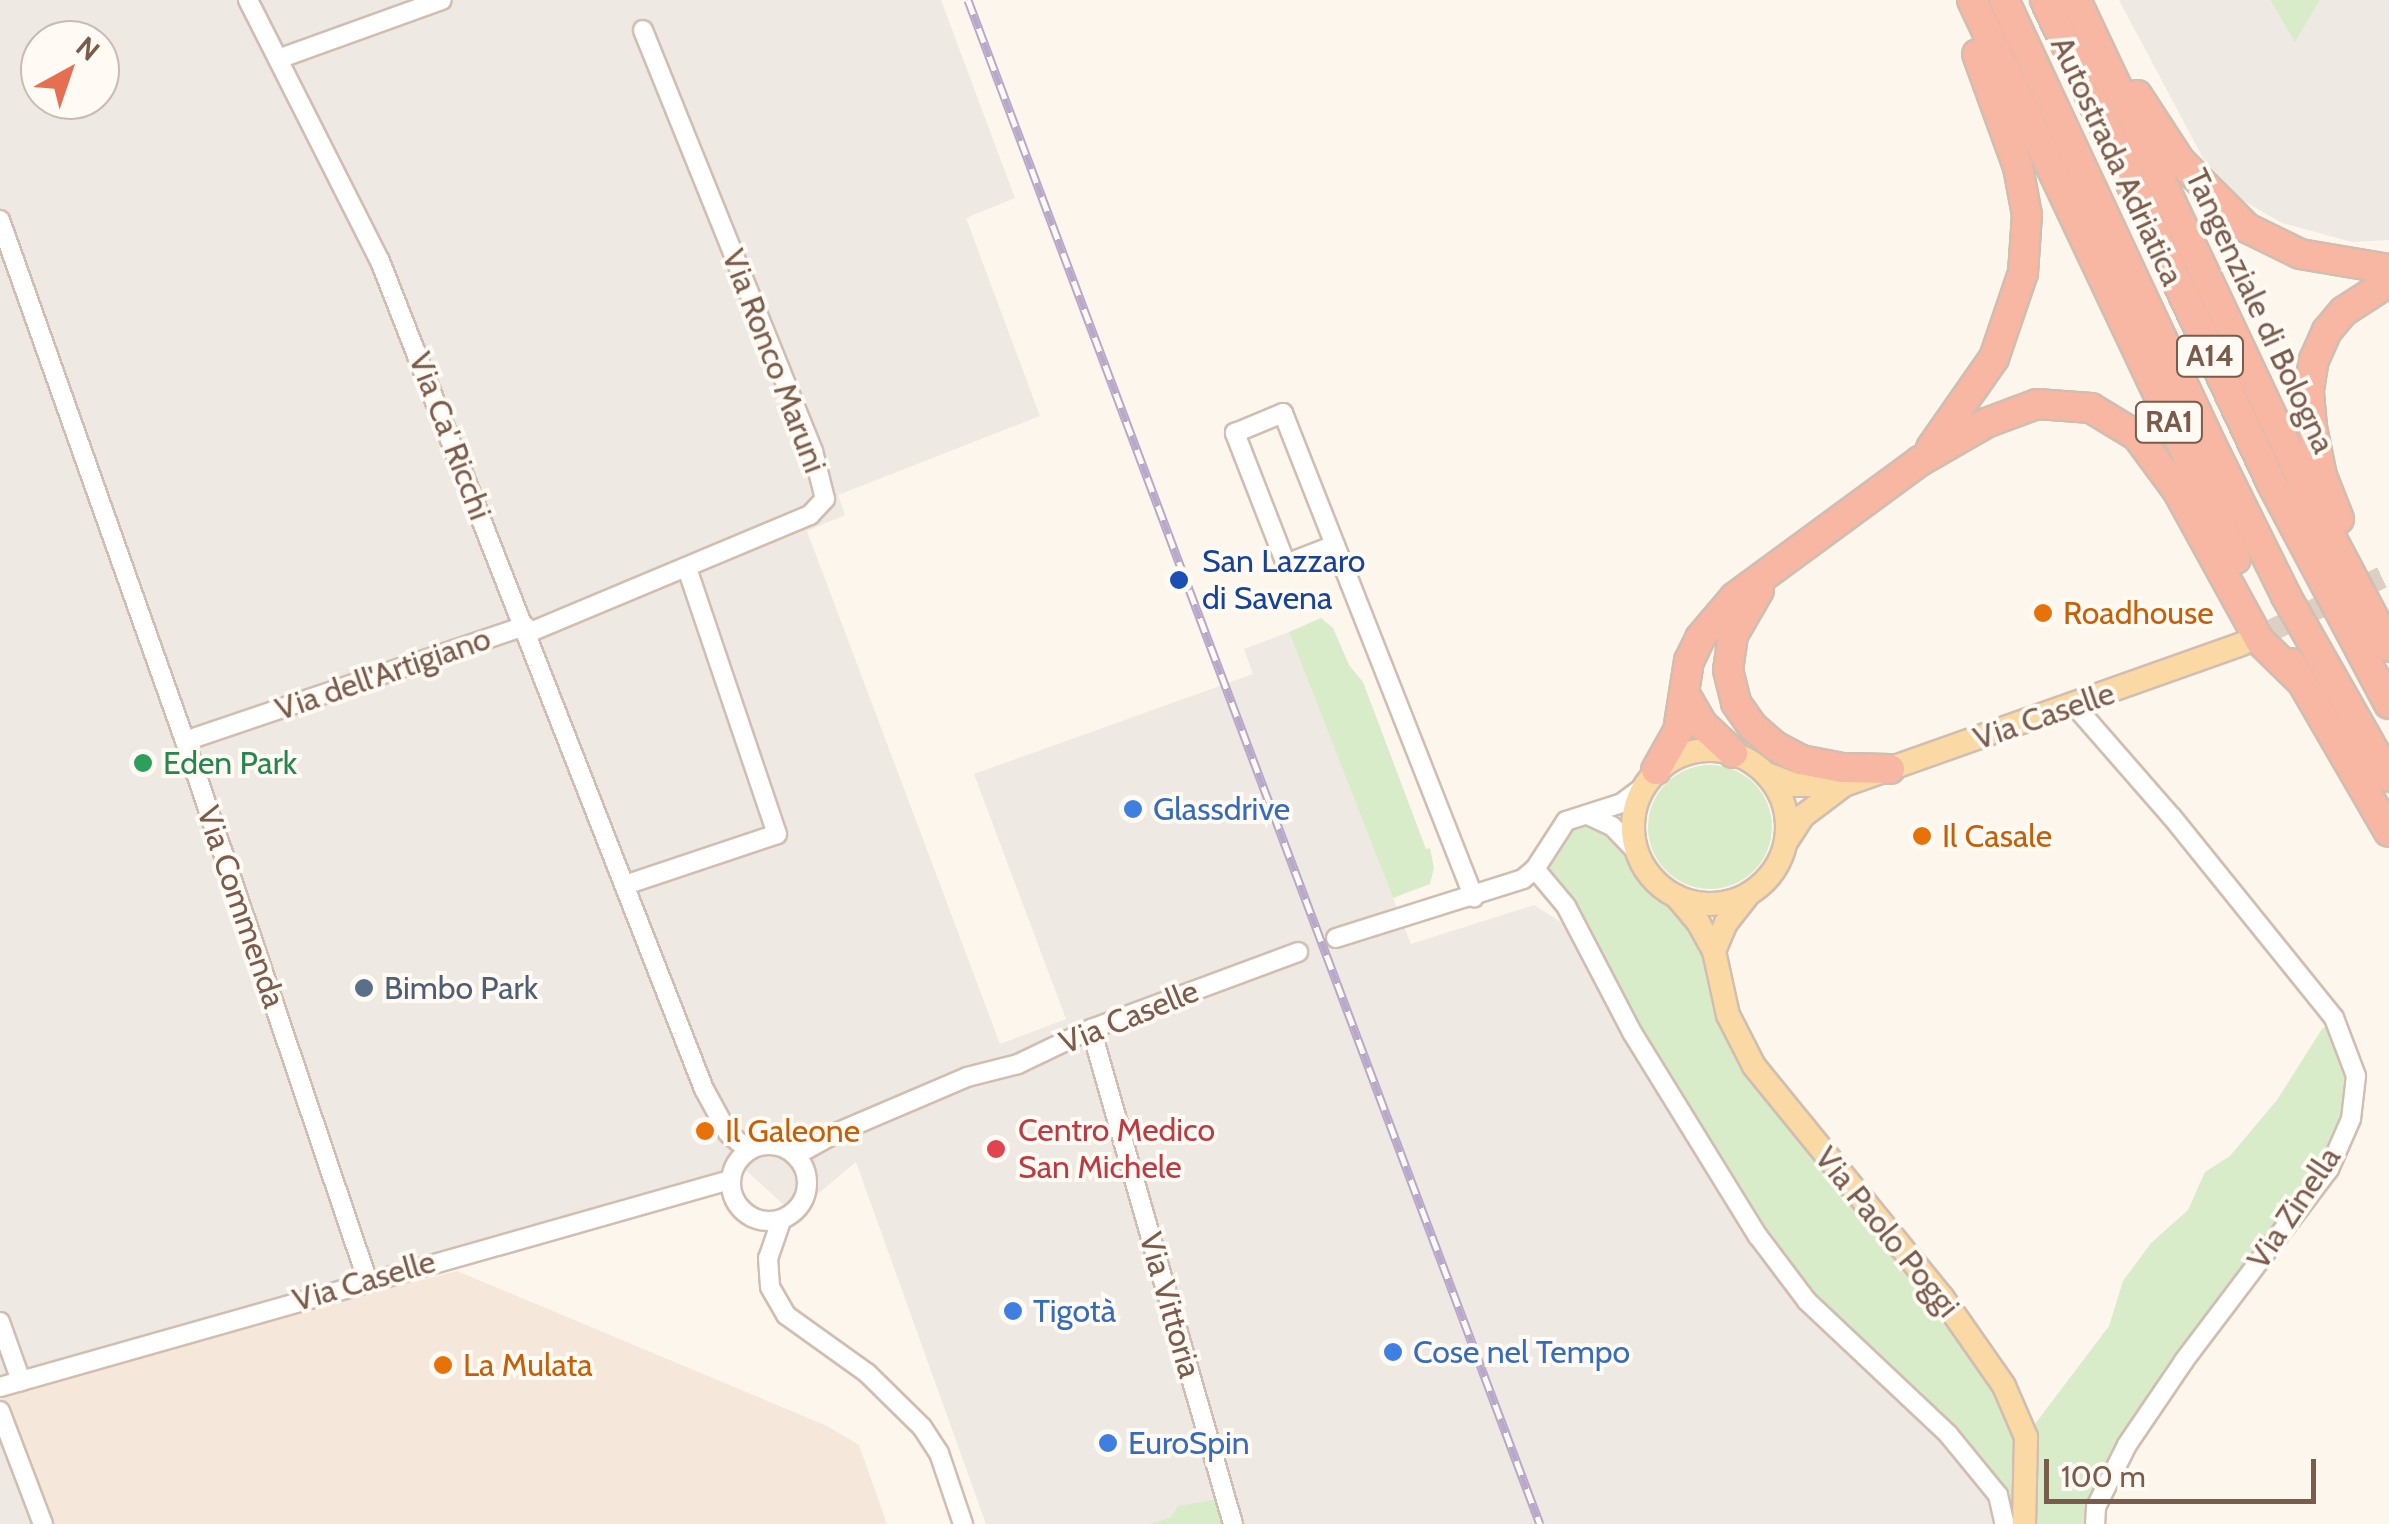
<!DOCTYPE html>
<html>
<head>
<meta charset="utf-8">
<style>
  body { margin:0 }
  #map { position:relative; width:2389px; height:1524px; overflow:hidden; background:#fdf6ec; font-family:Cabin,sans-serif }
  div>[style] { position:absolute }
  .residential>* { inset:0; background:#f5e8da }
  .industrial>* { inset:0; background:#efe9e4 }
  .green>* { inset:0; background:#d8ecc9 }
  .round { border-radius:50% }
  .major-tunnel>* { height:22px; margin-top:-11px; transform-origin:0; background:repeating-linear-gradient(90deg,#dcd0c4 0 22px,transparent 0 33px) }
  .roads { filter:drop-shadow(2px 0 #d1beb0) drop-shadow(-2px 0 #d1beb0) drop-shadow(0 2px #d1beb0) drop-shadow(0 -2px #d1beb0) }
  .minor>* { height:18px; margin:-9px; padding:0 9px; transform-origin:9px; border-radius:9px; background:#fff }
  .minor>.ring { margin:-9px; padding:0; box-sizing:content-box; background:none; border:18px solid #fff; border-radius:50% }
  .major>* { height:22px; margin:-11px; padding:0 11px; transform-origin:11px; border-radius:11px; background:#fbd9a5 }
  .major>.ring { margin:-11px; padding:0; box-sizing:content-box; background:none; border:22px solid #fbd9a5; border-radius:50% }
  .highway>* { height:28px; margin:-14px; padding:0 14px; transform-origin:14px; border-radius:14px; background:#f7b7a3 }
  .rail>* { height:9px; margin-top:-4.5px; transform-origin:0; background:repeating-linear-gradient(90deg,#fffaf3 0 15px,#b9a8c9 0 30px); box-sizing:border-box; border-block:2px solid #b9a8c9 }
  .dots>* { width:28px; height:28px; translate:-50% -50%; box-sizing:border-box; border:5px solid #fffaf3; border-radius:50% }
  span { translate:-50% -50%; white-space:nowrap; text-align:center; line-height:1.15; -webkit-text-stroke:8px #fffaf3; paint-order:stroke }
  .shield-label span { padding:2px 8px; background:#fffaf3; border:2px solid; border-radius:8px; -webkit-text-stroke-width:0 }
  .shield-label { font-size:30px; color:#7a5c4d; font-weight:700 }
  .street-label { font-size:32px; color:#7a5c4d }
  .transit-label { font-size:32px; color:#164399 }
  .left { translate:0 -50%; text-align:left }
  .food-label { font-size:32px; color:#c56008 }
  .leisure-label { font-size:32px; color:#27864d }
  .shop-label { font-size:32px; color:#366cbe }
  .service-label { font-size:32px; color:#4e5e75 }
  .health-label { font-size:32px; color:#be3a42 }
  .north { position:absolute; left:20px; top:20px; width:100px; height:100px; box-sizing:border-box; background:#fffaf3; border:2px solid #cabbb1; border-radius:50%; rotate:40deg; font-size:28px; font-weight:700; line-height:40px; text-align:center; color:#7a5c4d }
  .north::after { content:''; display:block; margin:auto; width:35px; height:45px; background:#e76f51; clip-path:polygon(50% 0,100% 100%,50% 72%,0 100%) }
  .scale { position:absolute; left:2044px; top:1459px; width:272px; height:45px; box-sizing:border-box; border:5px solid #7a5c4d; border-top:0; padding-left:12px; font-size:30px; line-height:35px; white-space:nowrap; color:#7a5c4d; -webkit-text-stroke:8px #fffaf3; paint-order:stroke }
</style>
</head>
<body>
<div id="map">
  <div class="residential">
    <div style="clip-path:polygon(457px 1271px,827px 1426px,859px 1445px,887px 1524px,0 1524px,0 1389px)"></div>
  </div>
  <div class="industrial">
    <div style="clip-path:polygon(evenodd,0 0,941px 0,1015px 198px,966px 218px,1040px 416px,838px 495px,845px 515px,807px 531px,1000px 1044px,1066px 1019px,974px 774px,1253px 674px,1244px 649px,1289px 632px,1411px 944px,1534px 905px,1567px 926px,2033px 1524px,1232px 1524px,1171px 1517px,1150px 1524px,986px 1524px,856px 1162px,794px 1214px,741px 1166px,0 1381px,0 0,40px 40px,100px 40px,100px 100px,40px 100px,40px 40px)"></div>
    <div style="clip-path:polygon(2119px 0,2270px 0,2295px 41px,2320px 0,2389px 0,2389px 240px,2352px 242px,2282px 223px,2242px 200px,2204px 160px)"></div>
    <div style="clip-path:polygon(0 1430px,37px 1524px,0 1524px)"></div>
  </div>
  <div class="green">
    <div style="clip-path:polygon(2270px 0,2320px 0,2295px 42px)"></div>
    <div style="clip-path:polygon(1321px 618px,1333px 628px,1349px 665px,1363px 682px,1426px 849px,1430px 848px,1434px 868px,1430px 884px,1393px 898px,1289px 632px)"></div>
    <div class="round" style="left:1648px;top:765px;width:124px;height:124px"></div>
    <div style="clip-path:polygon(1588px 815px,1637px 852px,1647px 871px,1698px 922px,1728px 1015px,1885px 1228px,2026px 1436px,2109px 1326px,2123px 1281px,2151px 1243px,2188px 1210px,2205px 1172px,2230px 1156px,2277px 1100px,2322px 1029px,2334px 1018px,2356px 1076px,2329px 1168px,2127px 1445px,2095px 1524px,2006px 1524px,1998px 1495px,1807px 1301px,1535px 869px,1548px 844px)"></div>
    <div style="clip-path:polygon(1225px 1498px,1232px 1524px,1150px 1524px,1171px 1517px,1178px 1506px)"></div>
  </div>
  <div class="major-tunnel">
    <div style="left:2243px;top:644px;width:162px;rotate:-25.6deg"></div>
  </div>
  <div class="roads">
    <div class="minor">
      <div style="left:248px;top:0;width:292px;rotate:63.2deg"></div>
      <div style="left:380px;top:261px;width:889px;rotate:68.63deg"></div>
      <div style="left:704px;top:1089px;width:50px;rotate:61.4deg"></div>
      <div style="left:728px;top:1133px;width:25px;rotate:40deg"></div>
      <div style="left:278px;top:59px;width:174px;rotate:-19.8deg"></div>
      <div style="left:0;top:220px;width:553px;rotate:70.45deg"></div>
      <div style="left:185px;top:741px;width:568px;rotate:71.31deg"></div>
      <div style="left:1335px;top:545px;width:53px;rotate:158.8deg"></div>
      <div style="left:1286px;top:564px;width:141px;rotate:-111.3deg"></div>
      <div style="left:1235px;top:433px;width:52px;rotate:-22.6deg"></div>
      <div style="left:1283px;top:413px;width:183px;rotate:68.5deg"></div>
      <div style="left:1350px;top:583px;width:338px;rotate:68.5deg"></div>
      <div style="left:528px;top:633px;width:306px;rotate:-22.7deg"></div>
      <div style="left:810px;top:515px;width:22px;rotate:-47deg"></div>
      <div style="left:825px;top:499px;width:49px;rotate:-104deg"></div>
      <div style="left:813px;top:451px;width:454px;rotate:-112deg"></div>
      <div style="left:2075px;top:706px;width:147px;rotate:48.9deg"></div>
      <div style="left:2172px;top:817px;width:258px;rotate:51.1deg"></div>
      <div style="left:2334px;top:1018px;width:62px;rotate:69.2deg"></div>
      <div style="left:2356px;top:1076px;width:43px;rotate:96.6deg"></div>
      <div style="left:2351px;top:1119px;width:55px;rotate:113.7deg"></div>
      <div style="left:2329px;top:1169px;width:241px;rotate:127.1deg"></div>
      <div style="left:2184px;top:1361px;width:102px;rotate:124.2deg"></div>
      <div style="left:2127px;top:1445px;width:69px;rotate:116.6deg"></div>
      <div style="left:2096px;top:1507px;width:17px;rotate:93deg"></div>
      <div style="left:185px;top:741px;width:359px;rotate:-18.7deg"></div>
      <div style="left:1588px;top:815px;width:26px;rotate:25deg"></div>
      <div style="left:1612px;top:826px;width:36px;rotate:46deg"></div>
      <div style="left:1535px;top:869px;width:48px;rotate:50deg"></div>
      <div style="left:1566px;top:906px;width:144px;rotate:62.4deg"></div>
      <div style="left:1633px;top:1034px;width:238px;rotate:58.3deg"></div>
      <div style="left:1758px;top:1236px;width:81px;rotate:53deg"></div>
      <div style="left:1807px;top:1301px;width:194px;rotate:43.3deg"></div>
      <div style="left:1948px;top:1434px;width:79px;rotate:50.7deg"></div>
      <div style="left:1998px;top:1495px;width:27px;rotate:77deg"></div>
      <div style="left:625px;top:885px;width:160px;rotate:-18.5deg"></div>
      <div style="left:777px;top:834px;width:281px;rotate:-108.7deg"></div>
      <div style="left:1336px;top:938px;width:196px;rotate:-17.5deg"></div>
      <div style="left:1523px;top:879px;width:16px;rotate:-40deg"></div>
      <div style="left:1535px;top:869px;width:57px;rotate:-57.1deg"></div>
      <div style="left:1566px;top:821px;width:59px;rotate:-17.8deg"></div>
      <div style="left:1622px;top:803px;width:25px;rotate:-37deg"></div>
      <div style="left:1091px;top:1029px;width:515px;rotate:73.99deg"></div>
      <div class="ring" style="left:731px;top:1145px;width:58px;height:58px"></div>
      <div style="left:796px;top:1155px;width:46px;rotate:-28.8deg"></div>
      <div style="left:836px;top:1133px;width:142px;rotate:-23.1deg"></div>
      <div style="left:967px;top:1077px;width:53px;rotate:-14.3deg"></div>
      <div style="left:1018px;top:1064px;width:81px;rotate:-25.6deg"></div>
      <div style="left:1091px;top:1029px;width:221px;rotate:-20.4deg"></div>
      <div style="left:781px;top:1221px;width:39px;rotate:109deg"></div>
      <div style="left:768px;top:1258px;width:29px;rotate:86deg"></div>
      <div style="left:770px;top:1287px;width:32px;rotate:60deg"></div>
      <div style="left:786px;top:1315px;width:100px;rotate:35.6deg"></div>
      <div style="left:867px;top:1373px;width:77px;rotate:44.5deg"></div>
      <div style="left:922px;top:1427px;width:31px;rotate:57deg"></div>
      <div style="left:939px;top:1453px;width:75px;rotate:71.3deg"></div>
      <div style="left:0;top:1322px;width:63px;rotate:70.4deg"></div>
      <div style="left:0;top:1387px;width:759px;rotate:-15.83deg"></div>
      <div style="left:0;top:1411px;width:121px;rotate:69.2deg"></div>
    </div>
    <div class="major">
      <div class="ring" style="left:1633px;top:750px;width:132px;height:132px"></div>
      <div style="left:1767px;top:774px;width:30px;rotate:21deg"></div>
      <div style="left:1795px;top:785px;width:45px"></div>
      <div style="left:1786px;top:842px;width:31px;rotate:-57deg"></div>
      <div style="left:1803px;top:816px;width:51px;rotate:-37.1deg"></div>
      <div style="left:1844px;top:785px;width:422px;rotate:-19.5deg"></div>
      <div style="left:1676px;top:896px;width:34px;rotate:50deg"></div>
      <div style="left:1698px;top:922px;width:33px;rotate:61deg"></div>
      <div style="left:1714px;top:951px;width:66px;rotate:77.7deg"></div>
      <div style="left:1728px;top:1015px;width:57px;rotate:63deg"></div>
      <div style="left:1754px;top:1066px;width:298px;rotate:50.9deg"></div>
      <div style="left:1942px;top:1297px;width:108px;rotate:55.1deg"></div>
      <div style="left:2004px;top:1386px;width:56px;rotate:66.7deg"></div>
      <div style="left:2026px;top:1437px;width:87px;rotate:91.3deg"></div>
      <div style="left:1714px;top:951px;width:30px;rotate:-67deg"></div>
      <div style="left:1726px;top:923px;width:36px;rotate:-52deg"></div>
    </div>
    <div class="highway">
      <div style="left:1972px;top:0;width:618px;rotate:64.72deg"></div>
      <div style="left:2004px;top:0;width:492px;rotate:65deg"></div>
      <div style="left:2212px;top:446px;width:167px;rotate:63.7deg"></div>
      <div style="left:2286px;top:596px;width:208px;rotate:60.4deg"></div>
      <div style="left:2045px;top:0;width:535px;rotate:64.87deg"></div>
      <div style="left:2272px;top:484px;width:249px;rotate:62deg"></div>
      <div style="left:2076px;top:0;width:552px;rotate:64.78deg"></div>
      <div style="left:2311px;top:499px;width:167px;rotate:62.2deg"></div>
      <div style="left:2137px;top:95px;width:79px;rotate:56.9deg"></div>
      <div style="left:2180px;top:161px;width:95px;rotate:45deg"></div>
      <div style="left:2247px;top:228px;width:59px;rotate:26.1deg"></div>
      <div style="left:2300px;top:254px;width:90px;rotate:9.6deg"></div>
      <div style="left:1931px;top:448px;width:110px;rotate:-55deg"></div>
      <div style="left:1994px;top:358px;width:90px;rotate:-71.2deg"></div>
      <div style="left:2023px;top:273px;width:58px;rotate:-86.1deg"></div>
      <div style="left:2027px;top:215px;width:49px;rotate:-100.6deg"></div>
      <div style="left:2018px;top:167px;width:120px;rotate:-109.9deg"></div>
      <div style="left:2339px;top:519px;width:46px;rotate:-111.6deg"></div>
      <div style="left:2322px;top:476px;width:50px;rotate:-101.5deg"></div>
      <div style="left:2312px;top:427px;width:37px;rotate:-95deg"></div>
      <div style="left:2309px;top:390px;width:30px;rotate:-81deg"></div>
      <div style="left:2314px;top:360px;width:32px;rotate:-66deg"></div>
      <div style="left:2327px;top:331px;width:26px;rotate:-50deg"></div>
      <div style="left:2344px;top:311px;width:54px;rotate:-32.8deg"></div>
      <div style="left:1759px;top:590px;width:52px;rotate:120deg"></div>
      <div style="left:1733px;top:635px;width:35px;rotate:98deg"></div>
      <div style="left:1728px;top:670px;width:34px;rotate:76deg"></div>
      <div style="left:1736px;top:703px;width:29px;rotate:55deg"></div>
      <div style="left:1753px;top:727px;width:29px;rotate:41deg"></div>
      <div style="left:1775px;top:746px;width:30px;rotate:28deg"></div>
      <div style="left:1801px;top:760px;width:42px;rotate:11deg"></div>
      <div style="left:1842px;top:768px;width:48px;rotate:1.2deg"></div>
      <div style="left:2291px;top:663px;width:195px;rotate:59.9deg"></div>
      <div style="left:1686px;top:696px;width:34px;rotate:60deg"></div>
      <div style="left:1703px;top:725px;width:41px;rotate:43deg"></div>
      <div style="left:1656px;top:770px;width:45px;rotate:-60.6deg"></div>
      <div style="left:1678px;top:731px;width:71px;rotate:-81.1deg"></div>
      <div style="left:1689px;top:661px;width:25px;rotate:-64deg"></div>
      <div style="left:1700px;top:638px;width:54px;rotate:-49.5deg"></div>
      <div style="left:1735px;top:597px;width:230px;rotate:-36.3deg"></div>
      <div style="left:1920px;top:461px;width:76px;rotate:-29.9deg"></div>
      <div style="left:1986px;top:423px;width:54px;rotate:-20.4deg"></div>
      <div style="left:2037px;top:404px;width:54px;rotate:4.2deg"></div>
      <div style="left:2091px;top:408px;width:54px;rotate:31.3deg"></div>
      <div style="left:2137px;top:436px;width:67px;rotate:53.5deg"></div>
      <div style="left:2177px;top:490px;width:172px;rotate:61.2deg"></div>
      <div style="left:2260px;top:641px;width:56px;rotate:44.3deg"></div>
    </div>
  </div>
  <div class="rail">
    <div style="left:968px;top:0;width:1628px;rotate:69.43deg"></div>
  </div>
  <div class="dots">
    <div style="left:1179px;top:580px;background:#1a4fb4"></div>
    <div style="left:2043px;top:613px;background:#e8710a"></div>
    <div style="left:143px;top:763px;background:#2e9e5b"></div>
    <div style="left:1133px;top:809px;background:#3f7fe0"></div>
    <div style="left:1922px;top:836px;background:#e8710a"></div>
    <div style="left:364px;top:988px;background:#5c6f8a"></div>
    <div style="left:705px;top:1131px;background:#e8710a"></div>
    <div style="left:996px;top:1149px;background:#e0444e"></div>
    <div style="left:1013px;top:1311px;background:#3f7fe0"></div>
    <div style="left:1393px;top:1352px;background:#3f7fe0"></div>
    <div style="left:443px;top:1365px;background:#e8710a"></div>
    <div style="left:1108px;top:1443px;background:#3f7fe0"></div>
  </div>
  <div class="shield-label">
    <span style="left:2210px;top:356px">A14</span>
    <span style="left:2169px;top:422px">RA1</span>
  </div>
  <div class="street-label">
    <span style="left:2117px;top:161px;rotate:65deg">Autostrada Adriatica</span>
    <span style="left:2260px;top:311px;rotate:65deg">Tangenziale di Bologna</span>
    <span style="left:774px;top:361px;rotate:69deg">Via Ronco Maruni</span>
    <span style="left:450px;top:436px;rotate:69deg">Via Ca' Ricchi</span>
    <span style="left:383px;top:674px;rotate:-19deg">Via dell'Artigiano</span>
    <span style="left:2044px;top:716px;rotate:-19deg">Via Caselle</span>
    <span style="left:241px;top:907px;rotate:71deg">Via Commenda</span>
    <span style="left:1129px;top:1017px;rotate:-22deg">Via Caselle</span>
    <span style="left:2294px;top:1208px;rotate:-56deg">Via Zinella</span>
    <span style="left:1887px;top:1232px;rotate:51deg">Via Paolo Poggi</span>
    <span style="left:364px;top:1281px;rotate:-16deg">Via Caselle</span>
    <span style="left:1170px;top:1305px;rotate:74deg">Via Vittoria</span>
  </div>
  <div class="transit-label">
    <span class="left" style="left:1202px;top:580px">San Lazzaro<br>di Savena</span>
  </div>
  <div class="food-label">
    <span class="left" style="left:2063px;top:613px">Roadhouse</span>
    <span class="left" style="left:1942px;top:836px">Il Casale</span>
    <span class="left" style="left:725px;top:1131px">Il Galeone</span>
    <span class="left" style="left:463px;top:1365px">La Mulata</span>
  </div>
  <div class="leisure-label">
    <span class="left" style="left:163px;top:763px">Eden Park</span>
  </div>
  <div class="shop-label">
    <span class="left" style="left:1153px;top:809px">Glassdrive</span>
    <span class="left" style="left:1033px;top:1311px">Tigotà</span>
    <span class="left" style="left:1413px;top:1352px">Cose nel Tempo</span>
    <span class="left" style="left:1128px;top:1443px">EuroSpin</span>
  </div>
  <div class="service-label">
    <span class="left" style="left:384px;top:988px">Bimbo Park</span>
  </div>
  <div class="health-label">
    <span class="left" style="left:1018px;top:1149px">Centro Medico<br>San Michele</span>
  </div>
  <div class="north">N</div>
  <div class="scale">100 m</div>
</div>
</body>
</html>
